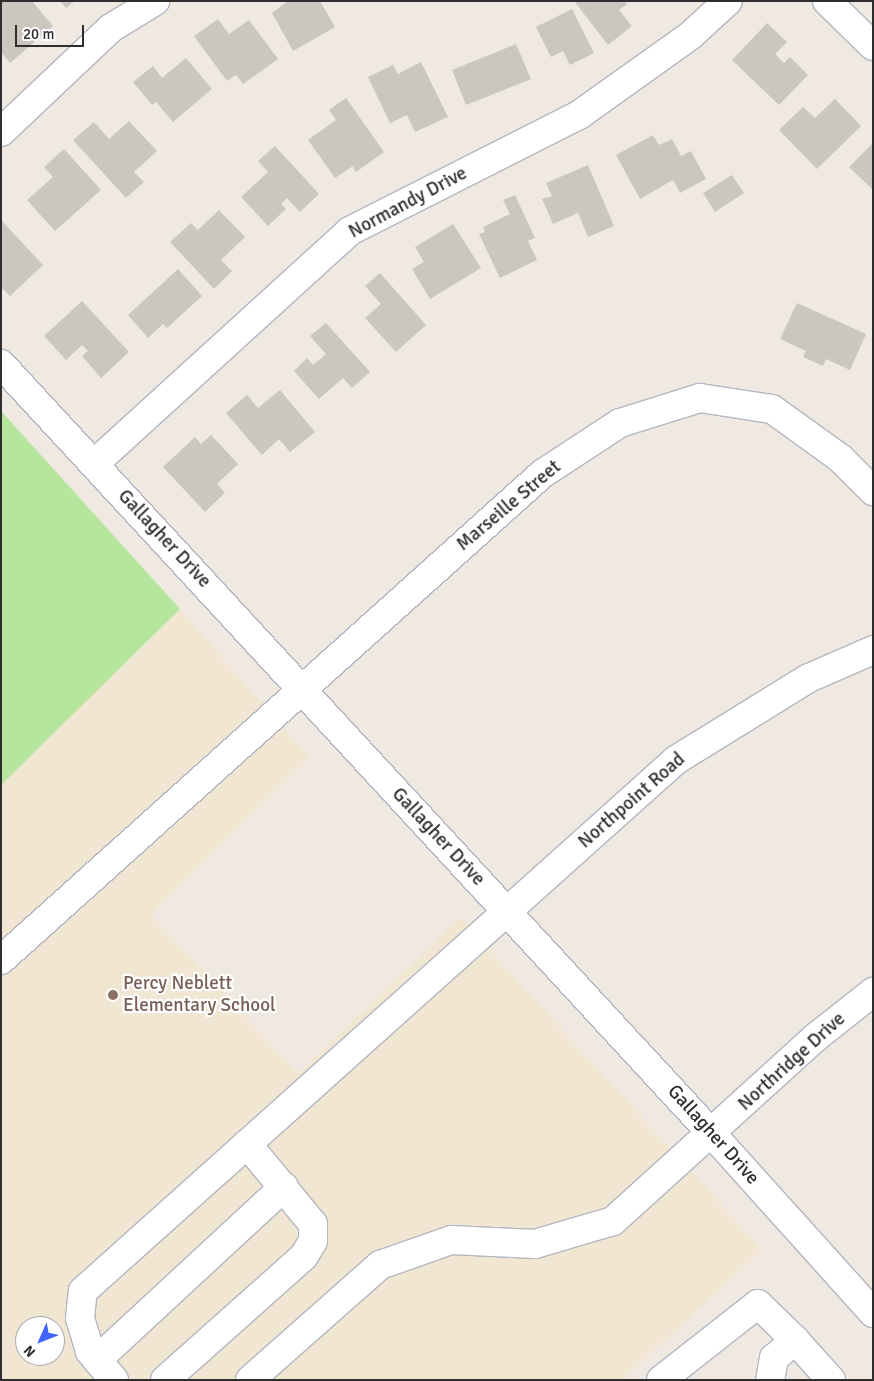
<!DOCTYPE html>
<html>
<head>
<meta charset="utf-8">
<style>
  body { margin:0 }
  #map { position:relative; width:874px; height:1381px; overflow:hidden; background:#efe9e1; font-family:Signika,sans-serif }
  div>[style] { position:absolute }
  .education>* { inset:0; background:#f0e6d1 }
  .green>* { inset:0; background:#b6e59e }
  .building>* { inset:0; background:#cbc7bf }
  .roads { filter:drop-shadow(1px 0 #b4b7c1) drop-shadow(-1px 0 #b4b7c1) drop-shadow(0 1px #b4b7c1) drop-shadow(0 -1px #b4b7c1) }
  .minor>* { height:28px; margin:-14px; padding:0 14px; transform-origin:14px; border-radius:14px; background:#fff }
  .dots>* { width:14px; height:14px; translate:-50% -50%; box-sizing:border-box; border:2px solid #fff; border-radius:50% }
  span { translate:-50% -50%; white-space:nowrap; text-align:center; line-height:1.15; -webkit-text-stroke:4.5px #fff; paint-order:stroke }
  .street-label { font-size:19px; color:#2e2e2e }
  .education-label { font-size:19px; color:#785e54 }
  .left { translate:0 -50%; text-align:left }
  .frame { position:absolute; inset:0; border:2px solid #2e2e2e; pointer-events:none }
  .north { position:absolute; left:15px; top:1316px; width:50px; height:50px; box-sizing:border-box; background:#fff; border:1px solid #ababab; border-radius:50%; rotate:226deg; font-size:14px; font-weight:700; line-height:20px; text-align:center; color:#2e2e2e }
  .north::after { content:''; display:block; margin:auto; width:18px; height:22px; background:#4264fb; clip-path:polygon(50% 0,100% 100%,50% 72%,0 100%) }
  .scale { position:absolute; left:15px; top:25px; width:69px; height:22px; box-sizing:border-box; border:2px solid #2e2e2e; border-top:0; padding-left:6px; font-size:15px; line-height:18px; white-space:nowrap; color:#2e2e2e; -webkit-text-stroke:4px #fff; paint-order:stroke }
</style>
</head>
<body>
<div id="map">
  <div class="education">
    <div style="clip-path:polygon(evenodd,180px 609px,310px 758px,151px 914px,298px 1073px,460px 917px,763px 1250px,622px 1380px,1px 1380px,1px 785px,180px 609px,25px 1326px,55px 1326px,55px 1356px,25px 1356px,25px 1326px)"></div>
  </div>
  <div class="green">
    <div style="clip-path:polygon(1px 411px,180px 609px,1px 785px)"></div>
  </div>
  <div class="building">
    <div style="clip-path:polygon(1px 1px,32px 1px,53px 26px,10px 63px,1px 52px)"></div>
    <div style="clip-path:polygon(60px 1px,75px 1px,66px 8px)"></div>
    <div style="clip-path:polygon(288px 1px,320px 1px,335px 27px,293px 51px,272px 13px)"></div>
    <div style="clip-path:polygon(574px 1px,624px 1px,627px 4px,619px 10px,632px 26px,608px 45px)"></div>
    <div style="clip-path:polygon(572px 9px,594px 53px,570px 65px,563px 51px,551px 57px,536px 27px)"></div>
    <div style="clip-path:polygon(218px 19px,229px 34px,249px 20px,278px 59px,243px 84px,236px 75px,227px 81px,194px 36px)"></div>
    <div style="clip-path:polygon(767px 23px,787px 42px,775px 54px,784px 63px,790px 57px,808px 75px,779px 105px,732px 60px)"></div>
    <div style="clip-path:polygon(516px 44px,531px 79px,466px 105px,452px 70px)"></div>
    <div style="clip-path:polygon(186px 58px,212px 89px,173px 122px,156px 102px,152px 105px,133px 82px,153px 66px,162px 78px)"></div>
    <div style="clip-path:polygon(421px 62px,448px 117px,415px 132px,407px 115px,390px 123px,368px 77px,393px 65px,398px 74px)"></div>
    <div style="clip-path:polygon(346px 98px,384px 152px,356px 172px,353px 166px,335px 178px,308px 140px,336px 120px,329px 110px)"></div>
    <div style="clip-path:polygon(835px 99px,861px 126px,817px 169px,779px 130px,803px 107px,815px 118px)"></div>
    <div style="clip-path:polygon(129px 121px,157px 151px,134px 172px,144px 182px,126px 198px,73px 140px,94px 122px,109px 139px)"></div>
    <div style="clip-path:polygon(653px 135px,659px 145px,672px 139px,681px 156px,691px 151px,706px 179px,680px 193px,673px 180px,640px 199px,616px 155px)"></div>
    <div style="clip-path:polygon(873px 143px,873px 190px,849px 167px)"></div>
    <div style="clip-path:polygon(275px 146px,319px 194px,300px 212px,287px 198px,281px 204px,286px 209px,268px 226px,241px 197px,268px 172px,258px 161px)"></div>
    <div style="clip-path:polygon(64px 149px,101px 190px,55px 231px,27px 200px,53px 177px,44px 167px)"></div>
    <div style="clip-path:polygon(588px 165px,614px 226px,588px 237px,578px 213px,553px 224px,542px 199px,552px 196px,546px 183px)"></div>
    <div style="clip-path:polygon(732px 175px,744px 193px,715px 212px,703px 193px)"></div>
    <div style="clip-path:polygon(515px 195px,535px 238px,528px 241px,537px 260px,500px 278px,479px 234px,485px 232px,483px 227px,510px 214px,503px 200px)"></div>
    <div style="clip-path:polygon(219px 210px,245px 237px,221px 260px,232px 271px,214px 289px,170px 242px,191px 223px,198px 230px)"></div>
    <div style="clip-path:polygon(1px 220px,43px 265px,10px 296px,1px 287px)"></div>
    <div style="clip-path:polygon(453px 224px,481px 268px,430px 299px,412px 269px,424px 262px,415px 247px)"></div>
    <div style="clip-path:polygon(178px 269px,202px 296px,167px 328px,163px 324px,148px 338px,128px 315px)"></div>
    <div style="clip-path:polygon(380px 273px,426px 325px,396px 352px,365px 318px,381px 304px,365px 286px)"></div>
    <div style="clip-path:polygon(82px 301px,129px 352px,101px 378px,82px 356px,88px 351px,82px 345px,66px 360px,44px 336px)"></div>
    <div style="clip-path:polygon(797px 303px,866px 334px,850px 370px,826px 359px,823px 366px,803px 357px,806px 351px,780px 339px)"></div>
    <div style="clip-path:polygon(326px 323px,370px 372px,352px 388px,343px 378px,319px 399px,294px 371px,307px 358px,313px 365px,326px 354px,310px 336px)"></div>
    <div style="clip-path:polygon(280px 390px,315px 432px,290px 452px,279px 439px,262px 455px,226px 413px,247px 395px,258px 408px)"></div>
    <div style="clip-path:polygon(211px 435px,238px 464px,217px 484px,225px 493px,205px 512px,163px 467px,195px 437px,201px 444px)"></div>
  </div>
  <div class="roads">
    <div class="minor">
      <div style="left:827px;top:1px;width:64px;rotate:44.4deg"></div>
      <div style="left:1px;top:132px;width:151px;rotate:-43.4deg"></div>
      <div style="left:111px;top:28px;width:52px;rotate:-31.5deg"></div>
      <div style="left:1px;top:364px;width:1048px;rotate:47.28deg"></div>
      <div style="left:712px;top:1134px;width:241px;rotate:48deg"></div>
      <div style="left:94px;top:464px;width:346px;rotate:-42.3deg"></div>
      <div style="left:350px;top:231px;width:257px;rotate:-26.9deg"></div>
      <div style="left:579px;top:115px;width:138px;rotate:-35.5deg"></div>
      <div style="left:691px;top:35px;width:50px;rotate:-42.6deg"></div>
      <div style="left:1px;top:960px;width:727px;rotate:-41.93deg"></div>
      <div style="left:542px;top:474px;width:93px;rotate:-33.2deg"></div>
      <div style="left:620px;top:423px;width:84px;rotate:-17.4deg"></div>
      <div style="left:700px;top:398px;width:73px;rotate:8.7deg"></div>
      <div style="left:772px;top:409px;width:84px;rotate:35.8deg"></div>
      <div style="left:840px;top:458px;width:47px;rotate:45deg"></div>
      <div style="left:795px;top:1340px;width:54px;rotate:48deg"></div>
      <div style="left:97px;top:1360px;width:255px;rotate:-42.8deg"></div>
      <div style="left:114px;top:1380px;width:38px;rotate:-130deg"></div>
      <div style="left:90px;top:1351px;width:34px;rotate:-107deg"></div>
      <div style="left:80px;top:1318px;width:27px;rotate:-84deg"></div>
      <div style="left:83px;top:1291px;width:796px;rotate:-41.84deg"></div>
      <div style="left:676px;top:760px;width:156px;rotate:-31.7deg"></div>
      <div style="left:809px;top:678px;width:70px;rotate:-23.6deg"></div>
      <div style="left:165px;top:1380px;width:186px;rotate:-41.7deg"></div>
      <div style="left:304px;top:1256px;width:17px;rotate:-59deg"></div>
      <div style="left:313px;top:1241px;width:17px;rotate:-90deg"></div>
      <div style="left:313px;top:1224px;width:104px;rotate:-129.5deg"></div>
      <div style="left:250px;top:1380px;width:174px;rotate:-41.5deg"></div>
      <div style="left:380px;top:1265px;width:75px;rotate:-19.4deg"></div>
      <div style="left:451px;top:1240px;width:84px;rotate:2.7deg"></div>
      <div style="left:535px;top:1244px;width:81px;rotate:-16.4deg"></div>
      <div style="left:613px;top:1221px;width:274px;rotate:-42.2deg"></div>
      <div style="left:816px;top:1037px;width:73px;rotate:-38.3deg"></div>
      <div style="left:661px;top:1380px;width:123px;rotate:-38.1deg"></div>
      <div style="left:758px;top:1304px;width:52px;rotate:44.2deg"></div>
      <div style="left:795px;top:1340px;width:28px;rotate:139deg"></div>
      <div style="left:774px;top:1358px;width:22px;rotate:100deg"></div>
    </div>
  </div>
  <div class="dots">
    <div style="left:113px;top:995px;background:#8d6e63"></div>
  </div>
  <div class="street-label">
    <span style="left:408px;top:203px;rotate:-28deg">Normandy Drive</span>
    <span style="left:509px;top:506px;rotate:-40deg">Marseille Street</span>
    <span style="left:164px;top:539px;rotate:47deg">Gallagher Drive</span>
    <span style="left:632px;top:801px;rotate:-41deg">Northpoint Road</span>
    <span style="left:438px;top:837px;rotate:47deg">Gallagher Drive</span>
    <span style="left:792px;top:1062px;rotate:-42deg">Northridge Drive</span>
    <span style="left:713px;top:1135px;rotate:48deg">Gallagher Drive</span>
  </div>
  <div class="education-label">
    <span class="left" style="left:123px;top:995px">Percy Neblett<br>Elementary School</span>
  </div>
  <div class="frame"></div>
  <div class="north">N</div>
  <div class="scale">20 m</div>
</div>
</body>
</html>
